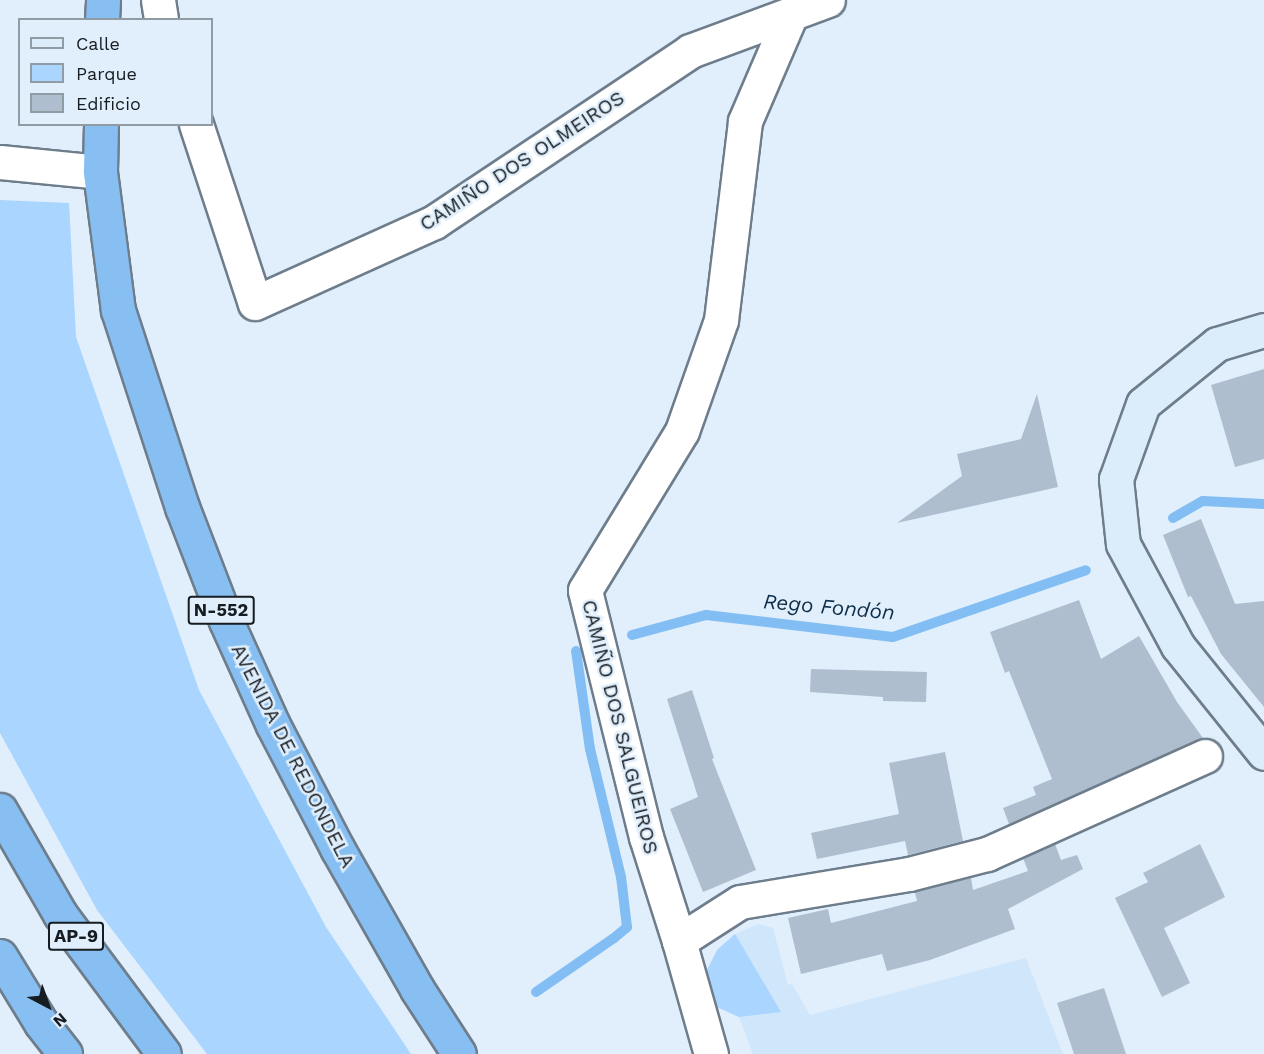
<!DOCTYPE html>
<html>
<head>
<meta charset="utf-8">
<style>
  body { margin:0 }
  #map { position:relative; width:1264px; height:1054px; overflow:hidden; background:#e1effc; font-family:"Work Sans",sans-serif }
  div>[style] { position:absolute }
  .built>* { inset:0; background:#cfe6fb }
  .green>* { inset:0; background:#a9d5fe }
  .stream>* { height:10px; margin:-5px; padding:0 5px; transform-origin:5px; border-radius:5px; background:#82bef3 }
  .building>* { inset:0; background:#aebece }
  .roads { filter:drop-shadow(2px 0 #6e7d8c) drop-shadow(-2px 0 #6e7d8c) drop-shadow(0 2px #6e7d8c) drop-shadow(0 -2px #6e7d8c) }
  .street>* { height:33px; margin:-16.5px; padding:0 16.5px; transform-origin:16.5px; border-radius:16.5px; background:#fff }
  .secondary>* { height:33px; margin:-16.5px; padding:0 16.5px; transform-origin:16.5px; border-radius:16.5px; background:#dbecfb }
  .highway>* { height:33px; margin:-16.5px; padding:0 16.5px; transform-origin:16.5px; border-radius:16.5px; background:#87bff2 }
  span { translate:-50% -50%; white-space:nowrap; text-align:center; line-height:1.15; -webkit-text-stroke:5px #e1effc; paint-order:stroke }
  .shield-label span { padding:2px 4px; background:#e1effc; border:2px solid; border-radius:4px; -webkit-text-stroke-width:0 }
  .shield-label { font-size:18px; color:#161c21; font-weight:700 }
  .street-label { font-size:20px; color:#161c21 }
  .water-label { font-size:21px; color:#0e2e49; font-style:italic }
  .legend { position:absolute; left:18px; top:18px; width:195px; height:108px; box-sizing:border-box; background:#e1effc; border:2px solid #909ba4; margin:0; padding:8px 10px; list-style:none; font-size:18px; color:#161c21 }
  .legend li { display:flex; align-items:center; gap:12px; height:30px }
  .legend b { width:30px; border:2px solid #909ba4 }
  .north { position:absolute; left:18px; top:976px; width:60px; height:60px; -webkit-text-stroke:4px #e1effc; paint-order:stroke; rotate:139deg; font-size:16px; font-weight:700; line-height:24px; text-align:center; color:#161c21 }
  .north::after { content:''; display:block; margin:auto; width:21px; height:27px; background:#161c21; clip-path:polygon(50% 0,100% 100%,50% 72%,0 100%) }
</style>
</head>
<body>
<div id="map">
  <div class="built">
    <div style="clip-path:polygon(758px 924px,773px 928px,788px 985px,792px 984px,810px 1015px,1026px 958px,1063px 1054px,753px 1054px,739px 1017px,706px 1002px,717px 950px,735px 934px)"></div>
  </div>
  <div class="green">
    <div style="clip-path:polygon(0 200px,69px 203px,76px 337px,199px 690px,326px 927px,411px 1054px,207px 1054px,97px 910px,0 733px)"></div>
    <div style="clip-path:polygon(735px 934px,781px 1012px,739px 1017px,706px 1002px,700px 984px,717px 950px)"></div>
  </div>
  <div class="stream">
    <div style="left:1173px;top:518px;width:34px;rotate:-30deg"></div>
    <div style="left:1203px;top:501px;width:61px;rotate:2.8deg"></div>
    <div style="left:632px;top:635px;width:77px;rotate:-15.1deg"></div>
    <div style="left:706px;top:615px;width:188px;rotate:6.7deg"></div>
    <div style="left:893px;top:637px;width:204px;rotate:-19.1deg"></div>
    <div style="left:536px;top:992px;width:95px;rotate:-34.7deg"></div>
    <div style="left:614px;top:938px;width:17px;rotate:-40deg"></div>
    <div style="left:627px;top:927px;width:50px;rotate:-96.8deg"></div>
    <div style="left:621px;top:877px;width:132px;rotate:-103.6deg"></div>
    <div style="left:590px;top:749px;width:99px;rotate:-98.1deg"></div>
  </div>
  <div class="building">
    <div style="clip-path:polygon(1264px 369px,1264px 459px,1235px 467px,1211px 385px)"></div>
    <div style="clip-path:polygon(1037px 394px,1058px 487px,897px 523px,962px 476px,957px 454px,1021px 439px)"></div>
    <div style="clip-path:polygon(1201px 519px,1235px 604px,1264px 601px,1264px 707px,1221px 654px,1191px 596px,1188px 597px,1163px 535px)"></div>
    <div style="clip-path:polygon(1079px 600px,1101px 659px,1139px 636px,1177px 702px,1203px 738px,1009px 824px,1003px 808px,1036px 795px,1033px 787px,1052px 779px,1009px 671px,1005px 673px,990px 632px)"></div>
    <div style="clip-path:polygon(811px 669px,927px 672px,926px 702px,883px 701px,883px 697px,810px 692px)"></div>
    <div style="clip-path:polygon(692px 690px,714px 758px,712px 759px,756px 870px,703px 892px,670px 809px,698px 797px,667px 699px)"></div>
    <div style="clip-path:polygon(945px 752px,963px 841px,908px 855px,905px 841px,817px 859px,811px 833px,899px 814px,889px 763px)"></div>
    <div style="clip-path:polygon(1055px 844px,1061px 860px,1077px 855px,1083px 869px,1008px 909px,1015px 929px,930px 960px,887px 971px,882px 954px,801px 974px,788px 918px,828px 909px,831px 923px,917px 901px,915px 892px,971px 878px,973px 890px,1028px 871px,1023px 858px)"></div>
    <div style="clip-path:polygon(1200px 844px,1225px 897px,1164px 928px,1190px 983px,1162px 997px,1115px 898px,1148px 882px,1143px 873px)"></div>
    <div style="clip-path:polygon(1104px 988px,1126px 1054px,1074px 1054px,1057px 1003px)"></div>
  </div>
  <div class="roads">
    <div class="street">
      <div style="left:158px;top:0;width:20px;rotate:81deg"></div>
      <div style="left:196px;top:124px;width:188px;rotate:71.8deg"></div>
      <div style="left:255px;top:303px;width:196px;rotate:-24.3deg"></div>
      <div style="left:434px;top:222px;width:308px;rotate:-33.7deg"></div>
      <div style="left:690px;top:51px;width:147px;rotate:-20.3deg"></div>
      <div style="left:0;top:162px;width:100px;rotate:5.7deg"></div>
      <div style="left:679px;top:941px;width:109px;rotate:-107.6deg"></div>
      <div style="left:646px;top:837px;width:254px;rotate:-103.9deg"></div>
      <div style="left:585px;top:590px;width:186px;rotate:-58.6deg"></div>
      <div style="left:682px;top:431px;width:118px;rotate:-70.6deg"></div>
      <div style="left:721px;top:320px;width:200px;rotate:-83.1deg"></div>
      <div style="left:745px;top:121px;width:116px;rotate:-66.7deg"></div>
      <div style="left:711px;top:1054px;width:117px;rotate:-105.8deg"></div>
      <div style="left:679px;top:941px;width:72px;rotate:-32.6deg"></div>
      <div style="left:740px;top:902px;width:171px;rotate:-9.4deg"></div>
      <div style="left:909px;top:874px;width:81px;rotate:-14.4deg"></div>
      <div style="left:987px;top:854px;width:239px;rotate:-24.2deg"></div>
    </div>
    <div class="secondary">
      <div style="left:1264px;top:330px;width:49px;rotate:163.4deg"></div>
      <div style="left:1217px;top:344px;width:95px;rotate:141deg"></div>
      <div style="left:1143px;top:404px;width:80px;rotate:109.8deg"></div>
      <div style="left:1116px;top:479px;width:65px;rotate:83.9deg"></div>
      <div style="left:1123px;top:544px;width:116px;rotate:61.7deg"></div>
      <div style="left:1178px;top:646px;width:137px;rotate:51.2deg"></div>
    </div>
    <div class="highway">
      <div style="left:102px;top:20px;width:20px;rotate:-87deg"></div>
      <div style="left:101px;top:124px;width:48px;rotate:91.2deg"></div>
      <div style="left:100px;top:172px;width:139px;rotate:82.6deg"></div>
      <div style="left:118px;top:310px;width:207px;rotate:72deg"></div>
      <div style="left:182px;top:507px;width:122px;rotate:68.9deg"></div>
      <div style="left:226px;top:621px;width:114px;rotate:65.7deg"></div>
      <div style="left:273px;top:725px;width:139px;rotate:62.5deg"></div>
      <div style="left:337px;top:848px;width:162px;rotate:60.4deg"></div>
      <div style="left:417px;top:989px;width:77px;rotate:57.1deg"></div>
      <div style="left:0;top:810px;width:120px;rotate:60deg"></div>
      <div style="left:60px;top:914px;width:174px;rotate:53.4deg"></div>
      <div style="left:0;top:956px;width:79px;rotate:58.5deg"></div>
      <div style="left:41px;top:1023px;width:39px;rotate:52deg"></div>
    </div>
  </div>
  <div class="shield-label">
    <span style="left:221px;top:610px">N-552</span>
    <span style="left:76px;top:936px">AP-9</span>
  </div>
  <div class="street-label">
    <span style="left:522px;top:161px;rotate:-33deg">CAMIÑO DOS OLMEIROS</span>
    <span style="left:620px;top:727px;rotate:76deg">CAMIÑO DOS SALGUEIROS</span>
    <span style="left:293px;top:756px;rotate:63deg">AVENIDA DE REDONDELA</span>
  </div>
  <div class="water-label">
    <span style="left:829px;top:607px;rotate:5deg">Rego Fondón</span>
  </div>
  <ul class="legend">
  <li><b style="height:8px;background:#dbecfb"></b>Calle</li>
  <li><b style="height:16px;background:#a9d5fe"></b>Parque</li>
  <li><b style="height:16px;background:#aebece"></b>Edificio</li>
  </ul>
  <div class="north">N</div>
</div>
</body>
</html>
